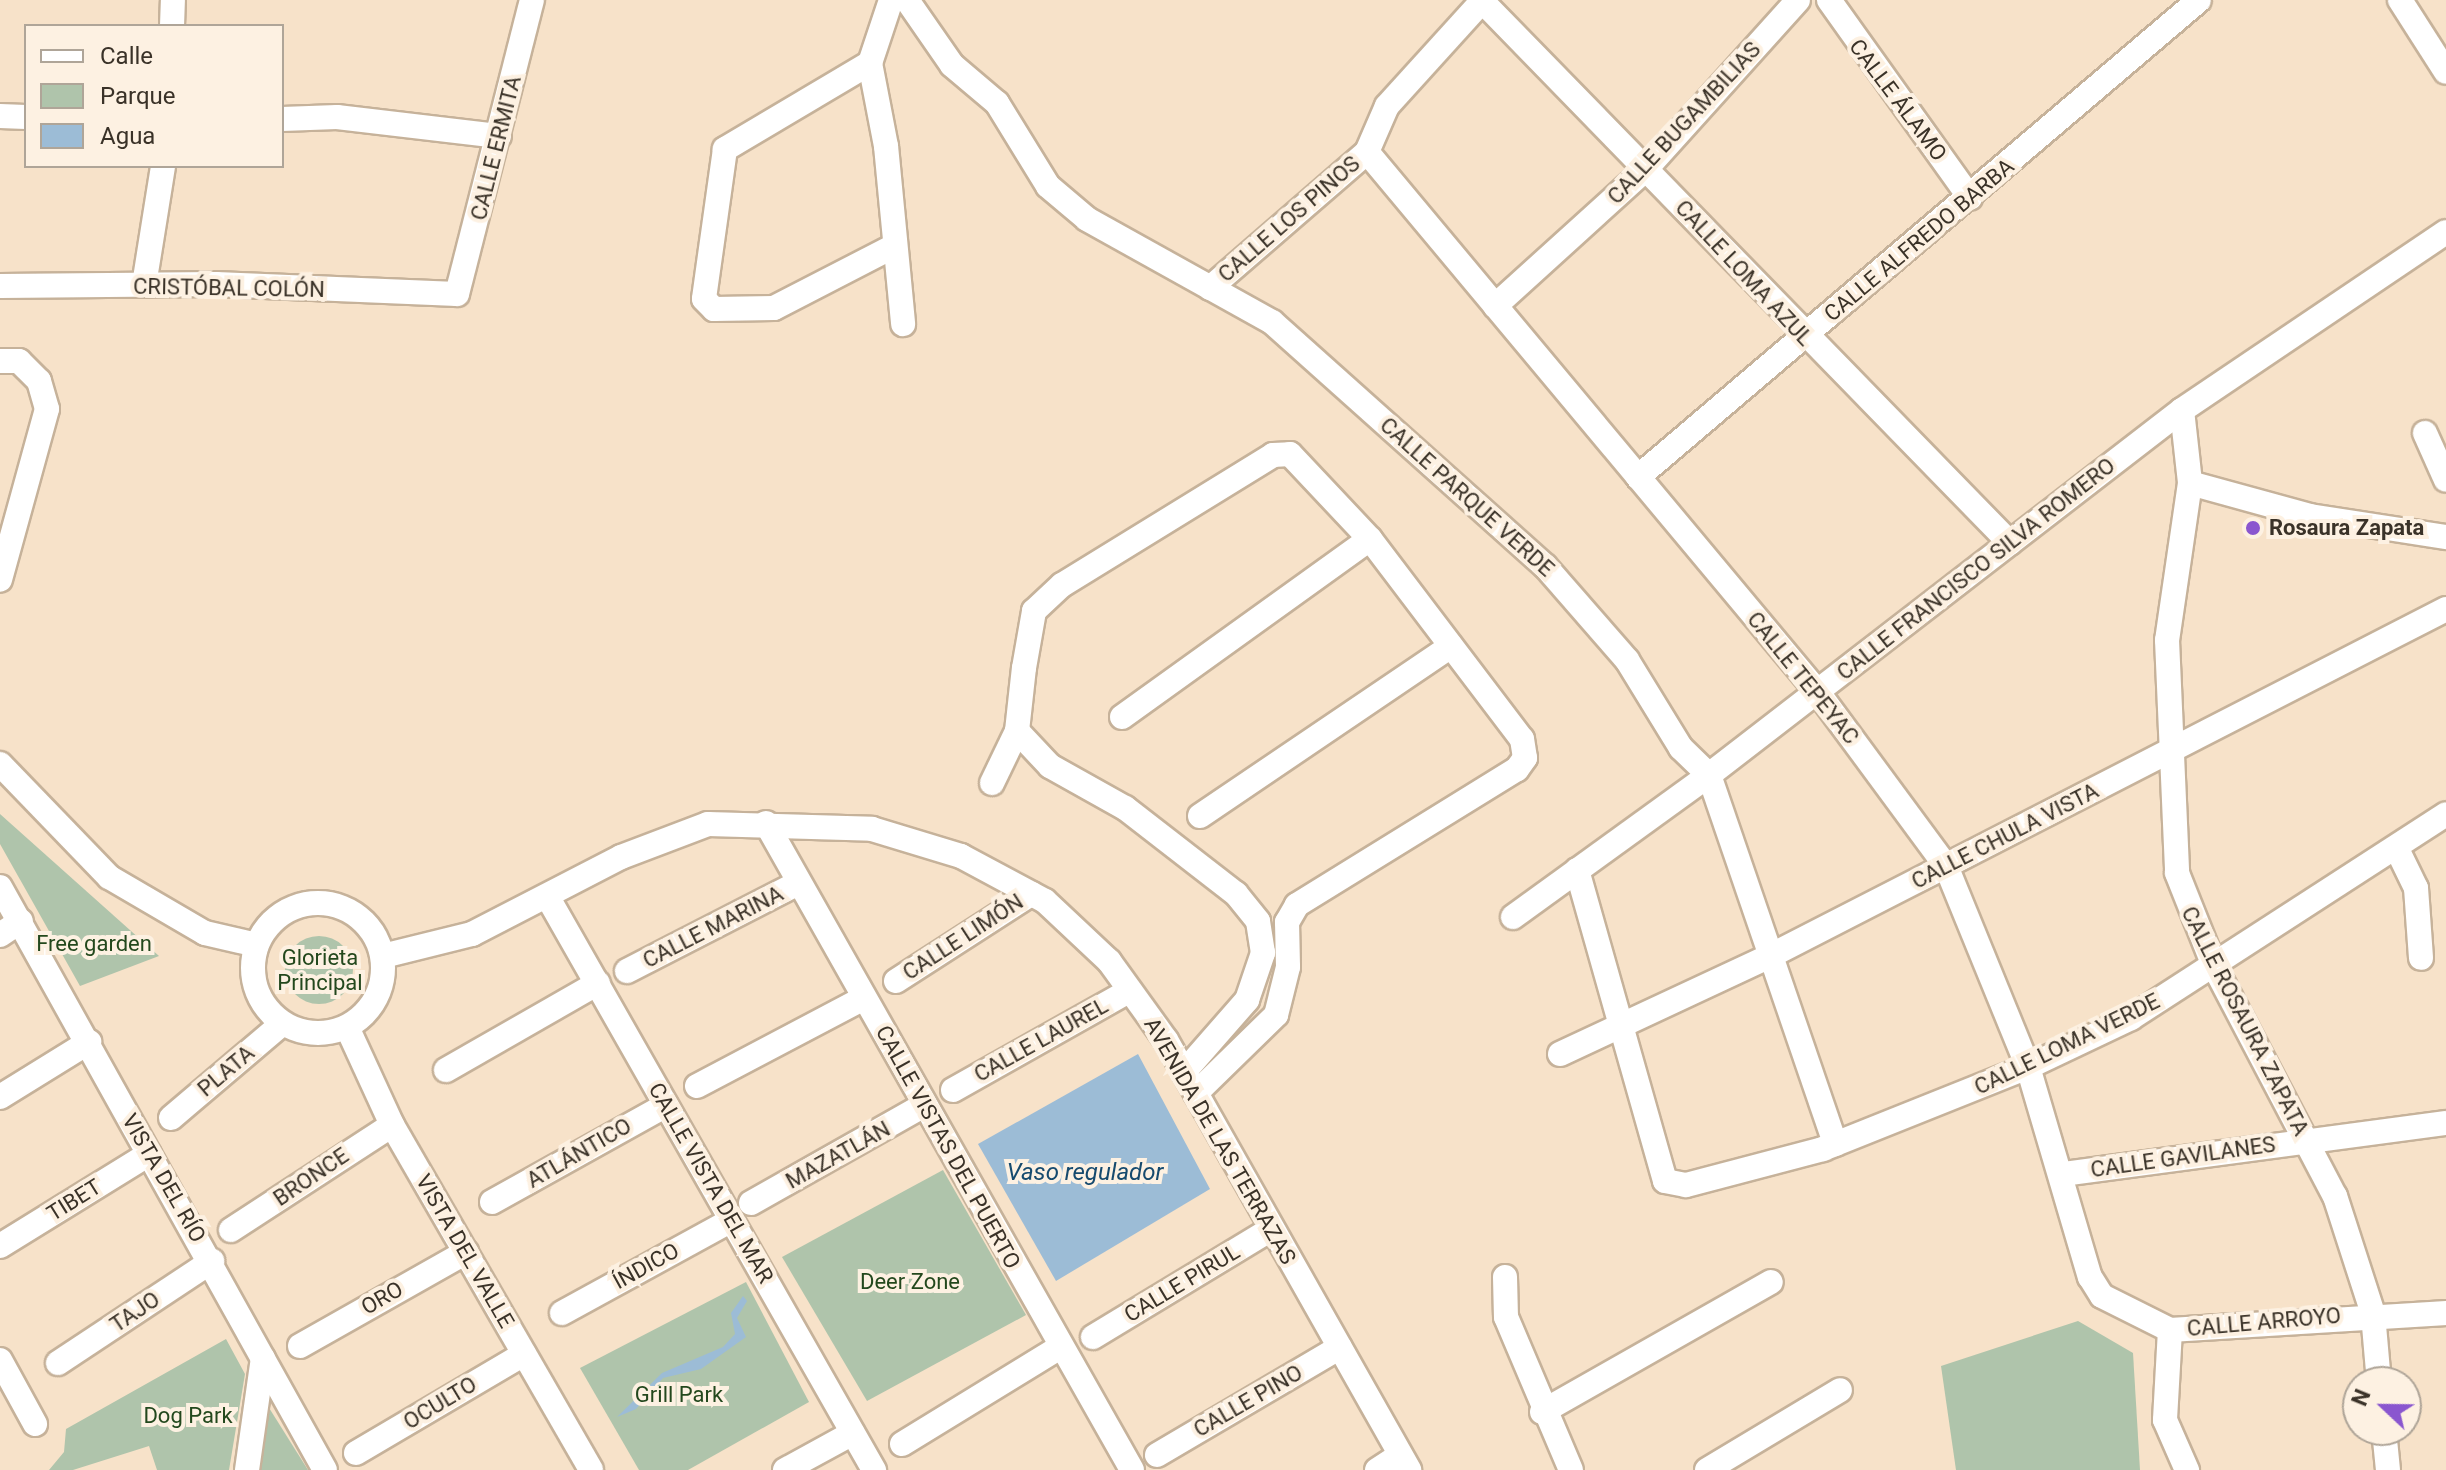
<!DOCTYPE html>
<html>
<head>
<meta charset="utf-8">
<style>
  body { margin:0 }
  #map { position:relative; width:2446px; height:1470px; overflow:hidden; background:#f7e2c9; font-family:Roboto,sans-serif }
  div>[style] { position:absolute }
  .green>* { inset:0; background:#afc4ab }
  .round { border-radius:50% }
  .water>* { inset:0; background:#9cbcd6 }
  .roads { filter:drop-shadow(2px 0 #c6b29a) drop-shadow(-2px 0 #c6b29a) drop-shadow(0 2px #c6b29a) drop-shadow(0 -2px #c6b29a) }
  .minor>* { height:24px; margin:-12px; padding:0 12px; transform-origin:12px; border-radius:12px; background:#fff }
  .minor>.ring { margin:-12px; padding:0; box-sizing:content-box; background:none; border:24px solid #fff; border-radius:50% }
  .dots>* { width:22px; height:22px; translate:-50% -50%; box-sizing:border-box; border:4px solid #fdf1e2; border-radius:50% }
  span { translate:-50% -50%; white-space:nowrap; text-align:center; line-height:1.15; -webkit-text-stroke:8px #fdf1e2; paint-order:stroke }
  .street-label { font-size:22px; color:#3a3228 }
  .poi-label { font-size:22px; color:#3a3228; font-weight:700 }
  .left { translate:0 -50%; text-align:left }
  .park-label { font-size:22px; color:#23481d }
  .water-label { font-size:24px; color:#164a6e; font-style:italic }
  .legend { position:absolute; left:24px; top:24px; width:260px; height:144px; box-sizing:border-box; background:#fdf1e2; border:2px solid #afa598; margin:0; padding:10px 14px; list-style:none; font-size:24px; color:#3a3228 }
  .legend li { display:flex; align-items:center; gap:16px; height:40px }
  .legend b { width:40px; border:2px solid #afa598 }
  .north { position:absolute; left:2342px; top:1366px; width:80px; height:80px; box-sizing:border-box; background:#fdf1e2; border:2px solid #afa598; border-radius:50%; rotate:292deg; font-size:22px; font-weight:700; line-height:32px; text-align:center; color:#3a3228 }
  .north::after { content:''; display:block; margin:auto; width:28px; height:36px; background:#8a56cf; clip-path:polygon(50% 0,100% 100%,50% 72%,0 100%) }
</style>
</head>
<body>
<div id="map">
  <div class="green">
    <div style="clip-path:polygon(0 814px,159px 956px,80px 986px,0 844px)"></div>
    <div class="round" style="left:285px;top:936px;width:68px;height:68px"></div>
    <div style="clip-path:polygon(943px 1170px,1026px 1315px,867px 1401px,782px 1257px)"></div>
    <div style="clip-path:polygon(746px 1282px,809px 1402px,688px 1470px,639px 1470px,580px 1368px)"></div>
    <div style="clip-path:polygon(2078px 1321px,2133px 1353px,2140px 1470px,1956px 1470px,1941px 1366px)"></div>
    <div style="clip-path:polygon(226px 1339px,245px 1374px,229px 1470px,157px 1470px,149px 1446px,73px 1470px,49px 1470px,64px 1452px,66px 1429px)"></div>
    <div style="clip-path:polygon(266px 1403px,308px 1470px,258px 1470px)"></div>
  </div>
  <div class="water">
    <div style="clip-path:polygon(1138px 1054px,1210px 1189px,1056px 1281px,978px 1144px)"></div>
    <div style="clip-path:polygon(743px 1296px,747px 1301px,737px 1318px,746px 1337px,701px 1369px,663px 1378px,636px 1409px,617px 1417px,662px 1373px,723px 1347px,735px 1334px,731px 1313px)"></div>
  </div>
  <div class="roads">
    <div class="minor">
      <div style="left:891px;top:0;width:66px;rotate:108.4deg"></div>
      <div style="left:870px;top:63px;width:85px;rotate:79.1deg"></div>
      <div style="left:886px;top:146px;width:179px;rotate:84.5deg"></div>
      <div style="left:907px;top:0;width:79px;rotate:55.3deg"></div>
      <div style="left:952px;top:65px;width:59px;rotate:40.2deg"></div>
      <div style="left:997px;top:103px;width:97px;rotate:58.4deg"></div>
      <div style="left:1048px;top:186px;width:51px;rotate:40.2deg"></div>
      <div style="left:1087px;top:219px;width:212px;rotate:29.1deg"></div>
      <div style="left:1272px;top:322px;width:366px;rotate:41.8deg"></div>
      <div style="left:1545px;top:566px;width:125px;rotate:48.9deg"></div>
      <div style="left:1627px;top:660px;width:103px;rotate:58.5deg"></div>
      <div style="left:1681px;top:748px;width:39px;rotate:44deg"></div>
      <div style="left:1709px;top:775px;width:390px;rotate:71.1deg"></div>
      <div style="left:1481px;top:0;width:758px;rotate:45.75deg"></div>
      <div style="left:1829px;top:0;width:243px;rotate:54.5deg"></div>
      <div style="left:2400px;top:0;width:85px;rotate:57.4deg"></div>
      <div style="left:172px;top:26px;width:26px;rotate:-88deg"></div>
      <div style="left:870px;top:63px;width:169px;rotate:149.3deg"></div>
      <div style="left:725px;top:149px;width:151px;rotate:98deg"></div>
      <div style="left:704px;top:299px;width:14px;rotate:45deg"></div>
      <div style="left:714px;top:309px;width:60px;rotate:-1deg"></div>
      <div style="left:774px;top:308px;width:135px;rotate:-27.3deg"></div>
      <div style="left:0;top:116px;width:26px;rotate:2deg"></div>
      <div style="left:282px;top:119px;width:55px;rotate:-2.1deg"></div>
      <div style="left:337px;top:117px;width:163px;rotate:6.7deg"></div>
      <div style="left:1367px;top:152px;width:702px;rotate:50.14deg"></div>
      <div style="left:1817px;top:691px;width:217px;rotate:53.6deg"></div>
      <div style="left:1946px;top:866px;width:217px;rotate:67.8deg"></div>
      <div style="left:2028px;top:1067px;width:219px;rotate:73.6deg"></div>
      <div style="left:2090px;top:1277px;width:22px;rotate:58deg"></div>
      <div style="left:2102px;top:1296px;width:76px;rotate:26.6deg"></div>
      <div style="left:2170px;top:1330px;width:277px;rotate:-3.5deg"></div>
      <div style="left:144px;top:285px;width:121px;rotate:-80.9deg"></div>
      <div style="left:0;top:286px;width:216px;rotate:-0.5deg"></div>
      <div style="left:216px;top:284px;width:241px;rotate:2.4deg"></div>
      <div style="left:457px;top:294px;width:303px;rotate:-75.7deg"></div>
      <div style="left:1210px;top:288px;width:208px;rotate:-40.9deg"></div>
      <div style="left:1367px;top:152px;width:50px;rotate:-66.5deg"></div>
      <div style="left:1387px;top:106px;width:143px;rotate:-47.8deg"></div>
      <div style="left:1495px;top:306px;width:204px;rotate:-42.2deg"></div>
      <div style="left:1646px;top:169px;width:227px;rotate:-48deg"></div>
      <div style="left:0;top:361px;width:19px"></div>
      <div style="left:19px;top:361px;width:28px;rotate:45deg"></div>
      <div style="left:39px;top:381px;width:29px;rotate:74deg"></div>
      <div style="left:47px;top:409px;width:177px;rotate:105.4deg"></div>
      <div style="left:2182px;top:410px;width:73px;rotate:83.7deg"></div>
      <div style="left:2190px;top:483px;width:159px;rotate:98.3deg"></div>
      <div style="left:2167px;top:640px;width:233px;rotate:87.5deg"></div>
      <div style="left:2177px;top:873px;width:100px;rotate:68.3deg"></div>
      <div style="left:2214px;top:966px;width:260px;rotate:62.3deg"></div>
      <div style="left:2335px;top:1196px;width:124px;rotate:72.1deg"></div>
      <div style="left:2373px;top:1314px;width:68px;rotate:85deg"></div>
      <div style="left:2425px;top:433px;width:51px;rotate:65.9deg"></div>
      <div style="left:1638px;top:477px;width:736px;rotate:-40.37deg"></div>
      <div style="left:2190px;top:483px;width:124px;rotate:15.4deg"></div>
      <div style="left:2310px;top:516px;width:138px;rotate:8.8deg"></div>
      <div style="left:1122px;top:717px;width:305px;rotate:-35.7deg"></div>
      <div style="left:0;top:764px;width:157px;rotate:46deg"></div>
      <div style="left:109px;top:877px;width:111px;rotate:30.3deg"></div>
      <div style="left:205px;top:933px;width:53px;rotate:13deg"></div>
      <div style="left:992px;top:783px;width:58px;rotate:-64.3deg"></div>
      <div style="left:1200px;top:816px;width:303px;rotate:-34.1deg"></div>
      <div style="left:766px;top:823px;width:743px;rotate:60.5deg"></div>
      <div style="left:2397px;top:849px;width:43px;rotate:64deg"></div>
      <div style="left:2416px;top:888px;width:70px;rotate:85.9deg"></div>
      <div style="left:1577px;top:870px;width:323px;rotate:74.2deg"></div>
      <div style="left:1665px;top:1181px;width:21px;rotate:11deg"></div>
      <div style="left:1686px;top:1185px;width:142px;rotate:-14.7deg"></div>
      <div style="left:1823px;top:1149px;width:221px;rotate:-21.8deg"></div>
      <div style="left:2028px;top:1067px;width:114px;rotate:-25.4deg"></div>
      <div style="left:2131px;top:1018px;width:375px;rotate:-32.9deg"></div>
      <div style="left:0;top:887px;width:667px;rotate:60.86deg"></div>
      <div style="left:547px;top:896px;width:661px;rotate:60.33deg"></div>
      <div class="ring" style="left:253px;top:903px;width:106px;height:106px"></div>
      <div style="left:1513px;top:917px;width:242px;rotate:-35.9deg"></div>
      <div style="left:1709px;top:775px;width:597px;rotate:-37.66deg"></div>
      <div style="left:2182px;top:410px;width:318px;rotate:-34deg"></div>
      <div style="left:0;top:935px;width:25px;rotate:-34deg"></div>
      <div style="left:383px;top:956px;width:92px;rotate:-13.9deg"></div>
      <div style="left:472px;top:934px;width:168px;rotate:-27.3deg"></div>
      <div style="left:621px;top:857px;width:93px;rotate:-20.8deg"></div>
      <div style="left:708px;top:824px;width:164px;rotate:1.7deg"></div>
      <div style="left:872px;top:829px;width:93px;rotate:16.9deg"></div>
      <div style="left:961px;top:856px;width:95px;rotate:28.2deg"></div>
      <div style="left:1045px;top:901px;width:88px;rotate:43.2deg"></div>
      <div style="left:1109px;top:961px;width:97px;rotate:54.2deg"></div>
      <div style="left:1166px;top:1040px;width:494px;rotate:60.5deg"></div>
      <div style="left:627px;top:971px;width:192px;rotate:-27.2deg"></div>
      <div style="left:896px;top:981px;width:161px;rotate:-32.8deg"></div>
      <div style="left:347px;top:1027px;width:108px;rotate:65.3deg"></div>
      <div style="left:392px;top:1125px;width:398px;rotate:60deg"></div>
      <div style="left:1560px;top:1054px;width:232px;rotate:-25deg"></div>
      <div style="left:1770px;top:956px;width:760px;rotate:-27.17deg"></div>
      <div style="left:446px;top:1070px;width:175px;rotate:-29.8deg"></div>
      <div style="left:1184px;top:1072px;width:96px;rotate:-48.8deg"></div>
      <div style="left:1247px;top:1000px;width:50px;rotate:-71.2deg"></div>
      <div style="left:1263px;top:953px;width:32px;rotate:-99deg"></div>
      <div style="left:1258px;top:921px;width:35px;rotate:-129deg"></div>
      <div style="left:1236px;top:894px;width:140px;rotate:-142.2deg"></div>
      <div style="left:1125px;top:808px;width:86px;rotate:-150.8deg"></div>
      <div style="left:1050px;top:766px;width:48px;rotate:-133.3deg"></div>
      <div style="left:1017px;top:731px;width:63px;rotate:-83.7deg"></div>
      <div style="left:1024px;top:668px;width:58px;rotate:-80deg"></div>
      <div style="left:1034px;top:611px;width:38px;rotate:-43deg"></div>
      <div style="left:1062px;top:585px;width:248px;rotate:-31.6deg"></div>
      <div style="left:1273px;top:455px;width:17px;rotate:-3deg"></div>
      <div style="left:1290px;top:454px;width:117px;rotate:46.7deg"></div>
      <div style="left:1370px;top:539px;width:251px;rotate:52.8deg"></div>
      <div style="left:1522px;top:739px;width:19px;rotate:81deg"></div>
      <div style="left:1525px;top:758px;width:14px;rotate:126deg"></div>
      <div style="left:1517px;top:769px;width:259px;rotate:148.3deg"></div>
      <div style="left:1297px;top:905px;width:20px;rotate:120deg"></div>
      <div style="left:1287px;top:922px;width:45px;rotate:88.7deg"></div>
      <div style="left:1288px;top:967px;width:49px;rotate:104deg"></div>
      <div style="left:1276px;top:1015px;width:112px;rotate:135.7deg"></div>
      <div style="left:697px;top:1086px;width:189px;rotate:-27.8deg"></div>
      <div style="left:953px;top:1090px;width:202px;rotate:-29.4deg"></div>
      <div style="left:0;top:1097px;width:105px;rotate:-31.7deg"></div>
      <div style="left:171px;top:1118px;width:145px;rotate:-40.3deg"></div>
      <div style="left:2063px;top:1174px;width:386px;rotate:-7.6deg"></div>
      <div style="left:492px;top:1202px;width:199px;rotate:-29.1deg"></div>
      <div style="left:751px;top:1203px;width:199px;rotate:-29.5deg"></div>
      <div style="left:231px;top:1230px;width:192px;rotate:-33.1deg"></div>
      <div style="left:0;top:1246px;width:175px;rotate:-31.7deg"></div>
      <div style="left:1505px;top:1277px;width:40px;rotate:88.6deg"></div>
      <div style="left:1506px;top:1317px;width:166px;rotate:67deg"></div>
      <div style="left:562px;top:1313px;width:194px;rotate:-28.7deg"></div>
      <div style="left:2170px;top:1330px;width:90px;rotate:93.2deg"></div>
      <div style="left:2165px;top:1420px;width:55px;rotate:66.3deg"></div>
      <div style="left:1093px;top:1337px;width:208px;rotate:-31.2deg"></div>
      <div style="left:300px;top:1346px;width:191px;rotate:-29.5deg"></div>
      <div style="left:0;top:1360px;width:73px;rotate:61.3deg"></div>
      <div style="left:58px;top:1363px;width:185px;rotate:-33.5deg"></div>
      <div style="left:1542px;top:1412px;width:263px;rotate:-29.6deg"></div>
      <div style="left:2384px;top:1430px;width:40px;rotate:84.3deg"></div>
      <div style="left:902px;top:1444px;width:185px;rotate:-31.5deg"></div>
      <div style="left:356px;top:1453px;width:195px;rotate:-30.5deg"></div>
      <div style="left:1157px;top:1455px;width:212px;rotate:-30.5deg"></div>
      <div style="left:247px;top:1470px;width:113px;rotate:-81.9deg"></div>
      <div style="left:785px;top:1470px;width:77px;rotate:-28.6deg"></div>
      <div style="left:1377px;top:1470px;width:27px;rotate:-33deg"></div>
      <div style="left:1707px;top:1470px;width:155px;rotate:-31deg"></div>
    </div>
  </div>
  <div class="dots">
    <div style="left:2253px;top:528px;background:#8a56cf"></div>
  </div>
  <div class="street-label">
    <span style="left:1898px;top:100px;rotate:53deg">CALLE ÁLAMO</span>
    <span style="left:1684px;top:123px;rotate:-47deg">CALLE BUGAMBILIAS</span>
    <span style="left:496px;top:148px;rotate:-76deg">CALLE ERMITA</span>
    <span style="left:1289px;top:219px;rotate:-41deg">CALLE LOS PINOS</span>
    <span style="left:1919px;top:240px;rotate:-40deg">CALLE ALFREDO BARBA</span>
    <span style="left:1744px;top:273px;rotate:47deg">CALLE LOMA AZUL</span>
    <span style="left:229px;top:288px;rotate:1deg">CRISTÓBAL COLÓN</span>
    <span style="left:1467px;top:497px;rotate:42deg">CALLE PARQUE VERDE</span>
    <span style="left:1976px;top:569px;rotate:-38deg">CALLE FRANCISCO SILVA ROMERO</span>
    <span style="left:1803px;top:678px;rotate:51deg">CALLE TEPEYAC</span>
    <span style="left:2005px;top:836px;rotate:-27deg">CALLE CHULA VISTA</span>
    <span style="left:713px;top:927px;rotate:-27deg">CALLE MARINA</span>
    <span style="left:963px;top:937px;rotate:-33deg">CALLE LIMÓN</span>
    <span style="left:2245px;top:1021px;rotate:63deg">CALLE ROSAURA ZAPATA</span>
    <span style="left:1041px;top:1040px;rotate:-29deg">CALLE LAUREL</span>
    <span style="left:2067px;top:1044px;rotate:-26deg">CALLE LOMA VERDE</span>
    <span style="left:226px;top:1071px;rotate:-40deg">PLATA</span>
    <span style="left:1220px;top:1141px;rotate:60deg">AVENIDA DE LAS TERRAZAS</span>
    <span style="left:948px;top:1147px;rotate:61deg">CALLE VISTAS DEL PUERTO</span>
    <span style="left:579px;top:1153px;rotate:-30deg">ATLÁNTICO</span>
    <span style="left:838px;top:1155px;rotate:-29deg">MAZATLÁN</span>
    <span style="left:2183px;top:1157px;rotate:-8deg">CALLE GAVILANES</span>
    <span style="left:311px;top:1177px;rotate:-34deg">BRONCE</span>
    <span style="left:164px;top:1178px;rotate:60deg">VISTA DEL RÍO</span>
    <span style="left:711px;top:1183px;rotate:60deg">CALLE VISTA DEL MAR</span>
    <span style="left:74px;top:1200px;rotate:-32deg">TIBET</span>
    <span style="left:465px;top:1251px;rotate:60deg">VISTA DEL VALLE</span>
    <span style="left:646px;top:1266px;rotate:-29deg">ÍNDICO</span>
    <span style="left:1182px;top:1283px;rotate:-31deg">CALLE PIRUL</span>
    <span style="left:382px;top:1298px;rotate:-30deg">ORO</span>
    <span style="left:135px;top:1312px;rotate:-34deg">TAJO</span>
    <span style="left:2264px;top:1322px;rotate:-5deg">CALLE ARROYO</span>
    <span style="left:1248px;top:1401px;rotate:-30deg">CALLE PINO</span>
    <span style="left:440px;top:1403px;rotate:-31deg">OCULTO</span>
  </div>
  <div class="poi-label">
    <span class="left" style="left:2269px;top:528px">Rosaura Zapata</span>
  </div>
  <div class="park-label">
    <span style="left:94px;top:944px">Free garden</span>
    <span style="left:320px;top:970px">Glorieta<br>Principal</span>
    <span style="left:910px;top:1282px">Deer Zone</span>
    <span style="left:679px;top:1395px">Grill Park</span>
    <span style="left:188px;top:1416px">Dog Park</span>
  </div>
  <div class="water-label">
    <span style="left:1085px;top:1173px">Vaso regulador</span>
  </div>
  <ul class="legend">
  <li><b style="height:10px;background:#fff"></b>Calle</li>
  <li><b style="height:22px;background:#afc4ab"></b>Parque</li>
  <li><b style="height:22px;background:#9cbcd6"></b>Agua</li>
  </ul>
  <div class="north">N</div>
</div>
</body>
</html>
